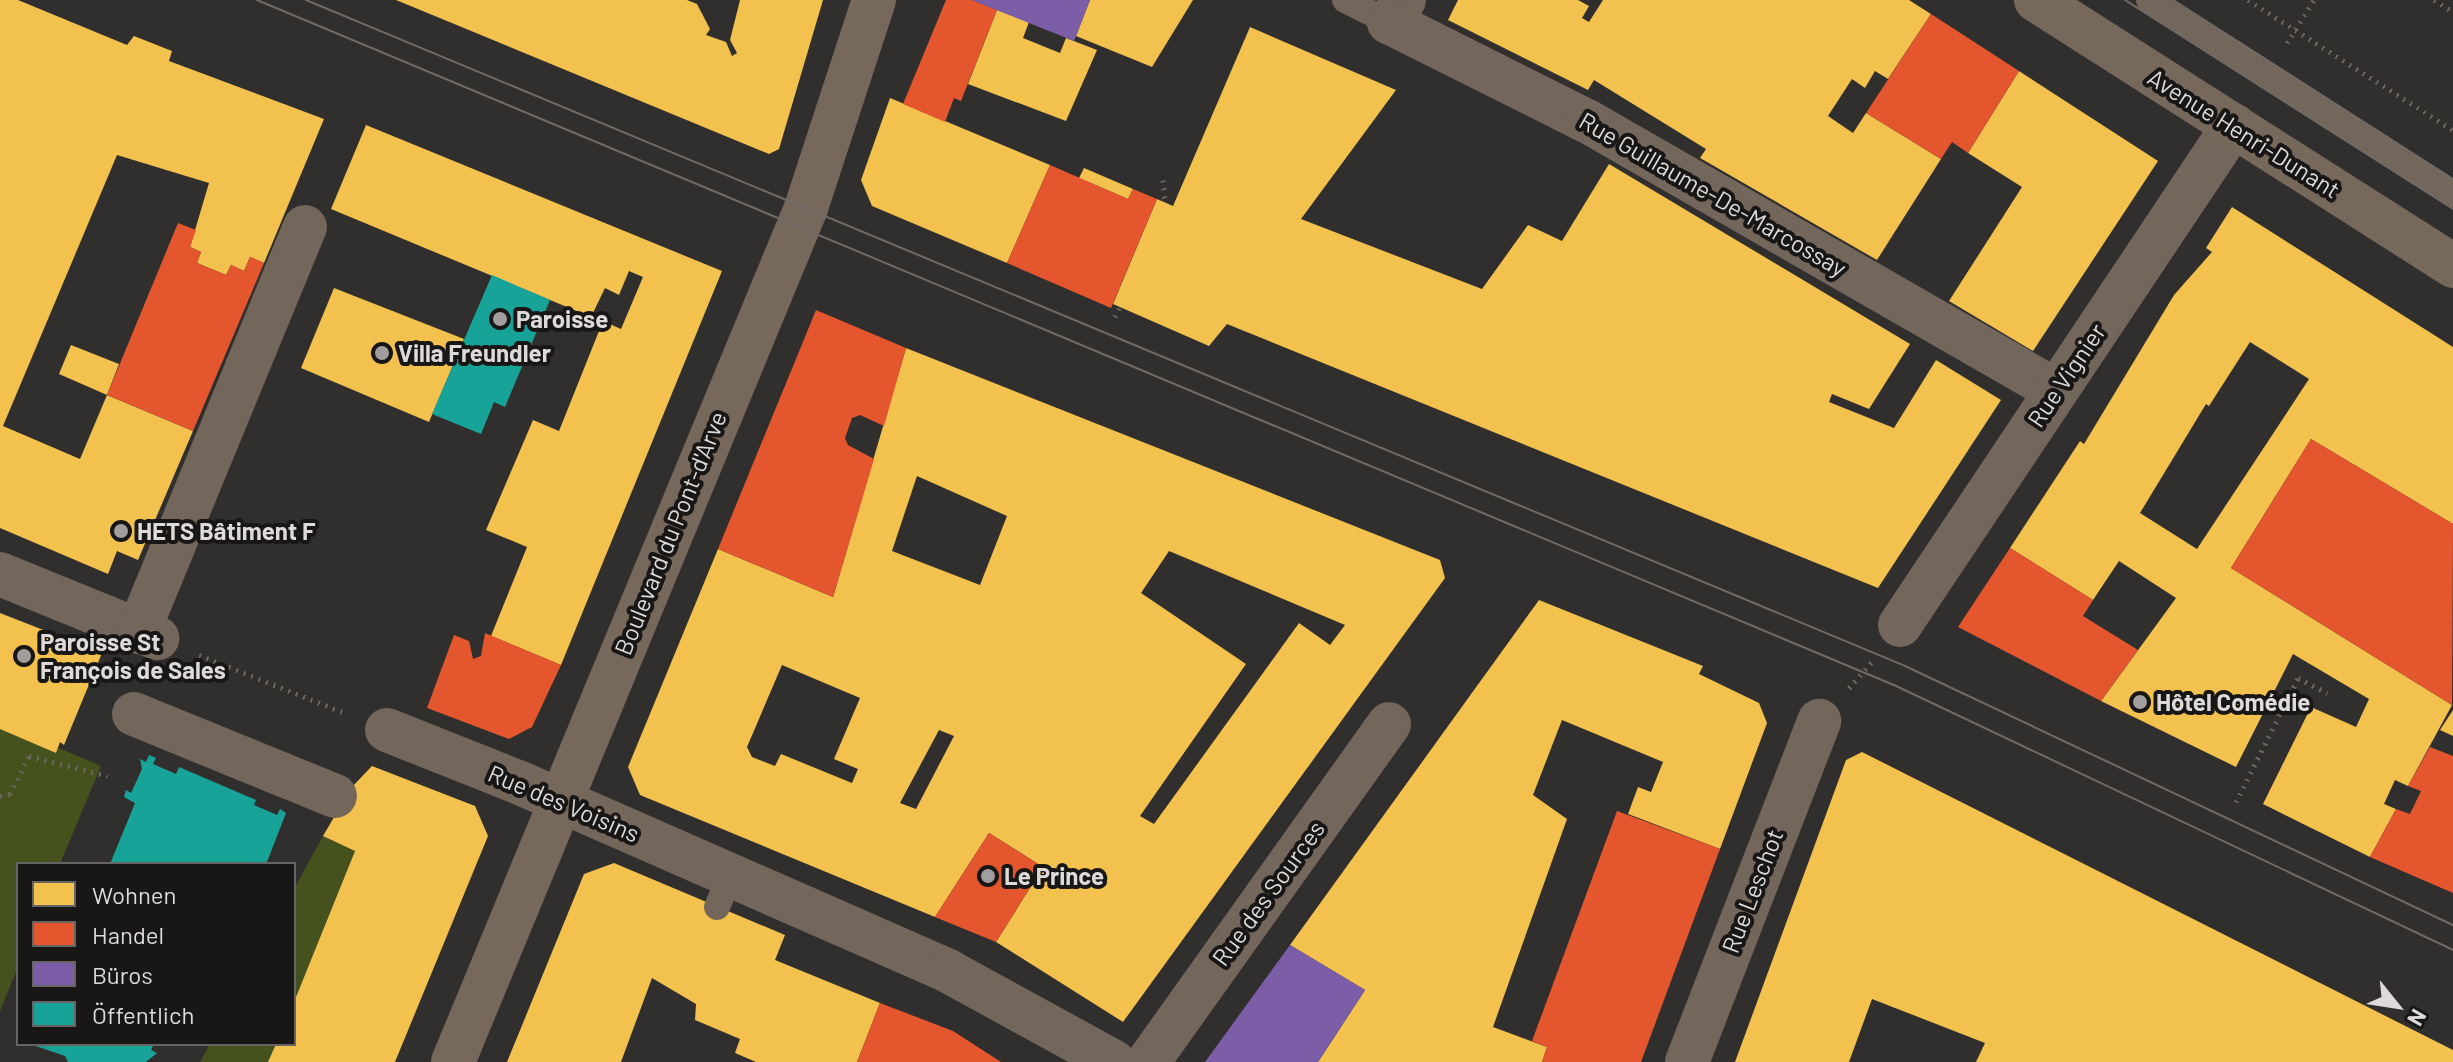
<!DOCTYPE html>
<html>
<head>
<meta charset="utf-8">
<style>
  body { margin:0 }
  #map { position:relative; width:2453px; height:1062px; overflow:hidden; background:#312f2e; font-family:Barlow,sans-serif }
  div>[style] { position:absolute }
  .green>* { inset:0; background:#45521d }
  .homes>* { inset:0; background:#f2c14e }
  .shops>* { inset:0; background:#e4572e }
  .offices>* { inset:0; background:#7b5ea7 }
  .public>* { inset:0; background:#17a398 }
  .path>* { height:5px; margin-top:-2.5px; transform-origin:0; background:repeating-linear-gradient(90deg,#6b645d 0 2px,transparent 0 8px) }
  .lane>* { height:26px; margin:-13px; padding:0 13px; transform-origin:13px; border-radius:13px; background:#73665a }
  .street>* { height:44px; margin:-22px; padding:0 22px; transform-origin:22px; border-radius:22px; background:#73665a }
  .secondary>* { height:44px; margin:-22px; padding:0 22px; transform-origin:22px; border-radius:22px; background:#76685b }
  .tram>* { height:2px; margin:-1px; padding:0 1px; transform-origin:1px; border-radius:1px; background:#716a65 }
  .dots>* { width:22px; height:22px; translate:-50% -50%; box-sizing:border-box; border:4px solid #181716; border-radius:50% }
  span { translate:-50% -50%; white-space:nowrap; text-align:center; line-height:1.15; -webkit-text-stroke:8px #181716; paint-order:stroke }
  .street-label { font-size:24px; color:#dddad9 }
  .poi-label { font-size:24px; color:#dddad9; font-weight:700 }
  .left { translate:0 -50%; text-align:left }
  .legend { position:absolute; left:16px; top:862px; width:280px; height:184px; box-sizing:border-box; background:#181716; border:2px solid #676564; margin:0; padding:10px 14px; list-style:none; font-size:24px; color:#dddad9 }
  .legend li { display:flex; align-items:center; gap:16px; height:40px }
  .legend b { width:40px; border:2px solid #676564 }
  .north { position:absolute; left:2357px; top:966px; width:80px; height:80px; -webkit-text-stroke:6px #181716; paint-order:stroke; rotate:120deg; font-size:22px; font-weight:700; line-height:32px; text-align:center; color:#dddad9 }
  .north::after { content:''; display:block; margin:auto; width:28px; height:36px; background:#dddad9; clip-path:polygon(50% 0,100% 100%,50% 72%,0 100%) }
</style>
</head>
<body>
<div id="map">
  <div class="green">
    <div style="clip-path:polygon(0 723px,101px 766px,60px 864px,18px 864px,18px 967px,0 1011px)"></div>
    <div style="clip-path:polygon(323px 836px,355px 851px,294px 1002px,294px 889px)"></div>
    <div style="clip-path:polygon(210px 1044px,276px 1044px,268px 1062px,200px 1062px)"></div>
  </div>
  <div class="homes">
    <div style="clip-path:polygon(0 0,18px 0,127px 45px,134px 36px,172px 51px,169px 61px,324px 119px,264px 263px,250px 257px,244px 271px,231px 265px,226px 275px,197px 263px,201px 252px,190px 247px,209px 183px,117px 155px,3px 426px,80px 459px,107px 395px,193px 431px,138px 560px,117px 551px,108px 574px,0 528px)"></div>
    <div style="clip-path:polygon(396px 0,687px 0,697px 4px,710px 29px,706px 35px,726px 42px,732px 56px,737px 53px,730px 40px,740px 0,823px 0,779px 149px,769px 154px)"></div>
    <div style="clip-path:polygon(1090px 0,1193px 0,1152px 67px,1076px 36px)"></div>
    <div style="clip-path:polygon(1458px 0,1578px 0,1589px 6px,1582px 18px,1589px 22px,1603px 0,1909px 0,1931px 14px,1888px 79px,1875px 71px,1865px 88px,1852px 79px,1828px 116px,1853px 133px,1866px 113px,1941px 159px,1877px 260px,1700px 158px,1706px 149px,1594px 80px,1588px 90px,1448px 20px)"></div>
    <div style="clip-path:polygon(997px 10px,1029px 22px,1023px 38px,1060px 53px,1066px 38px,1097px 50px,1066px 121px,968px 84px)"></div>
    <div style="clip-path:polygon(1250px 27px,1396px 90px,1301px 219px,1482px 289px,1528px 225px,1562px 241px,1609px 164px,1910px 344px,1869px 409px,1832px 394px,1829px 402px,1894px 428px,1936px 360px,2001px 400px,1878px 588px,1227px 324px,1209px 346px,1113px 304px,1157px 199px,1173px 206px)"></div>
    <div style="clip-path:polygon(2019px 71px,2158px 161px,2033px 351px,1949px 301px,2022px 187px,1968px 153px)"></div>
    <div style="clip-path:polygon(890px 98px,1050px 165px,1007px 263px,872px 206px,861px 180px)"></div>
    <div style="clip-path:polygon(366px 125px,722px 271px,561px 665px,491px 636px,527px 547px,486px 530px,533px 420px,559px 431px,603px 321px,621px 329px,643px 277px,629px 271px,619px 295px,605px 288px,591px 317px,331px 209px)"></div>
    <div style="clip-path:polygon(1084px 168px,1133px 189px,1128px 199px,1079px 178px)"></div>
    <div style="clip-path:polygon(evenodd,2232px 207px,2453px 347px,2453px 524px,2311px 439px,2231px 568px,2452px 705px,2408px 786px,2395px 780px,2384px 804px,2396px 809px,2370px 857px,2263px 804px,2311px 707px,2356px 727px,2369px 699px,2293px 654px,2236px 767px,2101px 701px,2176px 598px,2119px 561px,2093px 600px,2010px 548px,2080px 441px,2084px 444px,2174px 295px,2212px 252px,2206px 248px,2232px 207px,2250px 342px,2309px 379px,2197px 549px,2140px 513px,2206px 404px,2209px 406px,2250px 342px)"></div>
    <div style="clip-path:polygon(334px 288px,464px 339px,429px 422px,301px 368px)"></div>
    <div style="clip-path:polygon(71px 345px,119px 364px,107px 395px,59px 374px)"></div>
    <div style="clip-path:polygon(evenodd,906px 348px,1440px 560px,1445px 578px,1123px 1022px,996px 942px,1043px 867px,989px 833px,935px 917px,640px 795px,628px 767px,718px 549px,833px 597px,906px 348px,917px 476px,1007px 516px,980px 585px,892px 551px,917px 476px,906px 348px,1169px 551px,1345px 625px,1330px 645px,1299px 623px,1154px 824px,1140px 816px,1246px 664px,1141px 593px,1169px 551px,906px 348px,782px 665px,860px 698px,834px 759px,858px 769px,852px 783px,781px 754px,775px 766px,752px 757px,747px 747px,782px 665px,906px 348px,939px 730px,954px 736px,916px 809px,900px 803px,939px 730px)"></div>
    <div style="clip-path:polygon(1539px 600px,1703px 666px,1699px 674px,1759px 703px,1767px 723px,1720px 849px,1628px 814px,1638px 787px,1651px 792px,1663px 762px,1562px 720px,1533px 795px,1567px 819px,1493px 1027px,1547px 1047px,1542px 1062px,1318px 1062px,1365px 990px,1290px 945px)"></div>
    <div style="clip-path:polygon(0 613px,102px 653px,64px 745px,60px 742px,56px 753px,0 729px)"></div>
    <div style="clip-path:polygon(2453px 710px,2453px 736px,2440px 730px)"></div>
    <div style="clip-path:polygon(1862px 752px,2453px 1050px,2453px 1062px,1976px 1062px,1985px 1043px,1872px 999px,1849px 1062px,1735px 1062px,1846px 760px)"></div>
    <div style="clip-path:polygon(372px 766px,475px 806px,488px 836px,395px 1062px,268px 1062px,276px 1044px,294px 1044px,294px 1002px,355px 851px,323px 836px,351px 788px)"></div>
    <div style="clip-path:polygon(614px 863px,785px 935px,775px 960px,880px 1003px,857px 1062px,756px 1062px,735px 1053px,740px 1039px,695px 1020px,696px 1004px,652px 978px,621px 1062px,507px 1062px,584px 874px)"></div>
  </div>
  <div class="shops">
    <div style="clip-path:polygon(946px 0,972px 0,997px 10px,961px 101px,954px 98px,945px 122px,903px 104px)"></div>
    <div style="clip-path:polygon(1931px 14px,2019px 71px,1968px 153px,1952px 142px,1941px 159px,1866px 113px)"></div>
    <div style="clip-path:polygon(1050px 165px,1128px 199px,1133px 189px,1157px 199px,1111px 308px,1007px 263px)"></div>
    <div style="clip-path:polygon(178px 223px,196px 230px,190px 247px,201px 252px,197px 263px,226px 275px,231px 265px,244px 271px,250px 257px,264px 263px,193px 431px,107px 395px)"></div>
    <div style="clip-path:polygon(816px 310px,906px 348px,884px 426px,860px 415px,852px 418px,845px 438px,848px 445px,874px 459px,833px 597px,718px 549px)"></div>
    <div style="clip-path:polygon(2311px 439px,2453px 524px,2452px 705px,2231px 568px)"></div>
    <div style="clip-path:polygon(2010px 548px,2093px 600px,2083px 616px,2138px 650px,2101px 701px,1958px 627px)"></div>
    <div style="clip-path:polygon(485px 633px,561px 665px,532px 727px,509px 739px,427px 708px,454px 635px,469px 641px,473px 659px,481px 656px)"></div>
    <div style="clip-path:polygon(2430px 747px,2453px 756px,2453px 893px,2370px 857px,2396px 809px,2410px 814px,2421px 791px,2408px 786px)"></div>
    <div style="clip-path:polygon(1617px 811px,1720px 849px,1641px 1062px,1542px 1062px,1547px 1047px,1532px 1041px)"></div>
    <div style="clip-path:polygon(989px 833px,1043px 867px,996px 942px,935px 917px)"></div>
    <div style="clip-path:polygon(880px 1003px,953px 1031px,1001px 1062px,857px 1062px)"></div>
  </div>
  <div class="offices">
    <div style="clip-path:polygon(972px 0,1090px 0,1074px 41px)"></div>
    <div style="clip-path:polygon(1290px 945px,1365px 990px,1318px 1062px,1205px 1062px)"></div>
  </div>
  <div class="public">
    <div style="clip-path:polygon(492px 275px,550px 300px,505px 407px,494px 402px,481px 434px,432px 414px)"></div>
    <div style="clip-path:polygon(149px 755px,156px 758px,153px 764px,176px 774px,179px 767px,256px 800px,254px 805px,277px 815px,280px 809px,286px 813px,267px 862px,110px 864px,135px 803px,124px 797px,126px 790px,131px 793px,142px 769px,140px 759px,146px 762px)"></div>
    <div style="clip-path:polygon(30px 1044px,154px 1044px,151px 1050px,157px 1053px,146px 1062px,68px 1062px,65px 1056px)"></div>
  </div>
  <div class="path">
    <div style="left:2248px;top:0;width:243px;rotate:32.4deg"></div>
    <div style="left:2434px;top:0;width:22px;rotate:32deg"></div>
    <div style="left:2287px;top:43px;width:51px;rotate:-57.9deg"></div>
    <div style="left:1163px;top:180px;width:23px;rotate:85deg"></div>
    <div style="left:1115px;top:317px;width:11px;rotate:-63deg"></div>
    <div style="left:199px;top:655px;width:157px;rotate:21.7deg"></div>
    <div style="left:1849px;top:688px;width:35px;rotate:-49deg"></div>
    <div style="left:0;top:796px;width:10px;rotate:-11deg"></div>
    <div style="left:10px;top:794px;width:42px;rotate:-63.4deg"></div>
    <div style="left:29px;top:756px;width:81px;rotate:14.2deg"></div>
    <div style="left:2236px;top:802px;width:139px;rotate:-63.4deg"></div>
    <div style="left:2298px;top:678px;width:33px;rotate:27deg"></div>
  </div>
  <div class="lane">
    <div style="left:1345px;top:0;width:49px;rotate:26.6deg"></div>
    <div style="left:2149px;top:0;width:361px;rotate:32.5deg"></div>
    <div style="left:717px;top:907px;width:34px;rotate:-67deg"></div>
  </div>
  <div class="street">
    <div style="left:1404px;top:0;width:27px;rotate:124deg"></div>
    <div style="left:1389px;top:22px;width:221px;rotate:26.6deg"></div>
    <div style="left:1587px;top:121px;width:540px;rotate:29.89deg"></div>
    <div style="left:0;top:574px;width:170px;rotate:22.2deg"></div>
    <div style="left:1900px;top:625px;width:601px;rotate:-56.26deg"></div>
    <div style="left:138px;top:632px;width:438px;rotate:-67.6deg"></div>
    <div style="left:134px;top:714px;width:217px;rotate:22.2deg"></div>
    <div style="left:387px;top:730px;width:141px;rotate:21.7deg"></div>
    <div style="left:518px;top:782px;width:470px;rotate:23.7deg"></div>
    <div style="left:948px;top:971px;width:189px;rotate:28.7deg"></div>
    <div style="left:1148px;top:1062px;width:415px;rotate:-54.5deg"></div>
    <div style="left:1687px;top:1062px;width:366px;rotate:-68.8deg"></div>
  </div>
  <div class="secondary">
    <div style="left:2036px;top:0;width:495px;rotate:32.5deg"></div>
    <div style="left:453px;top:1062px;width:924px;rotate:-67.54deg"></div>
    <div style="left:806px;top:208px;width:219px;rotate:-71.9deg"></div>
  </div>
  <div class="tram">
    <div style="left:257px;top:0;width:1775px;rotate:22.71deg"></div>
    <div style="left:1894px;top:685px;width:619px;rotate:25.36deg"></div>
    <div style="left:306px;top:0;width:1732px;rotate:22.61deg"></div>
    <div style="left:1905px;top:666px;width:606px;rotate:25.3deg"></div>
    <div style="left:2125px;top:0;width:389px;rotate:32.5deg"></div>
    <div style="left:2173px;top:0;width:332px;rotate:32.6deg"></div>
  </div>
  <div class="dots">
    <div style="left:500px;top:319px;background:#a19e9d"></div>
    <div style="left:382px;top:353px;background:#a19e9d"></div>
    <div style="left:121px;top:531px;background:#a19e9d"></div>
    <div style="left:24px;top:656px;background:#a19e9d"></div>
    <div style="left:2140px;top:702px;background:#a19e9d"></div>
    <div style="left:988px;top:876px;background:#a19e9d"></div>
  </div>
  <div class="street-label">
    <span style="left:2244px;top:133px;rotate:32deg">Avenue Henri-Dunant</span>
    <span style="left:1713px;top:194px;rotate:30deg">Rue Guillaume-De-Marcossay</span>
    <span style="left:2066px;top:375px;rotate:-56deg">Rue Vignier</span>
    <span style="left:670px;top:533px;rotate:-68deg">Boulevard du Pont-d'Arve</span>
    <span style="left:564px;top:803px;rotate:23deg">Rue des Voisins</span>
    <span style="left:1752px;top:891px;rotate:-69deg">Rue Leschot</span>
    <span style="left:1268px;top:893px;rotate:-54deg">Rue des Sources</span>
  </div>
  <div class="poi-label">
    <span class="left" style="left:516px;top:319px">Paroisse</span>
    <span class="left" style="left:398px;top:353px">Villa Freundler</span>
    <span class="left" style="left:137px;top:531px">HETS Bâtiment F</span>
    <span class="left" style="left:40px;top:656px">Paroisse St<br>François de Sales</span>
    <span class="left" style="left:2156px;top:702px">Hôtel Comédie</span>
    <span class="left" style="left:1004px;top:876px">Le Prince</span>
  </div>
  <ul class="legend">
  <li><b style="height:22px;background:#f2c14e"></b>Wohnen</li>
  <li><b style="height:22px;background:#e4572e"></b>Handel</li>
  <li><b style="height:22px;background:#7b5ea7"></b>Büros</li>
  <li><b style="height:22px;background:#17a398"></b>Öffentlich</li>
  </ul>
  <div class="north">N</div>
</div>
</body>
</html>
